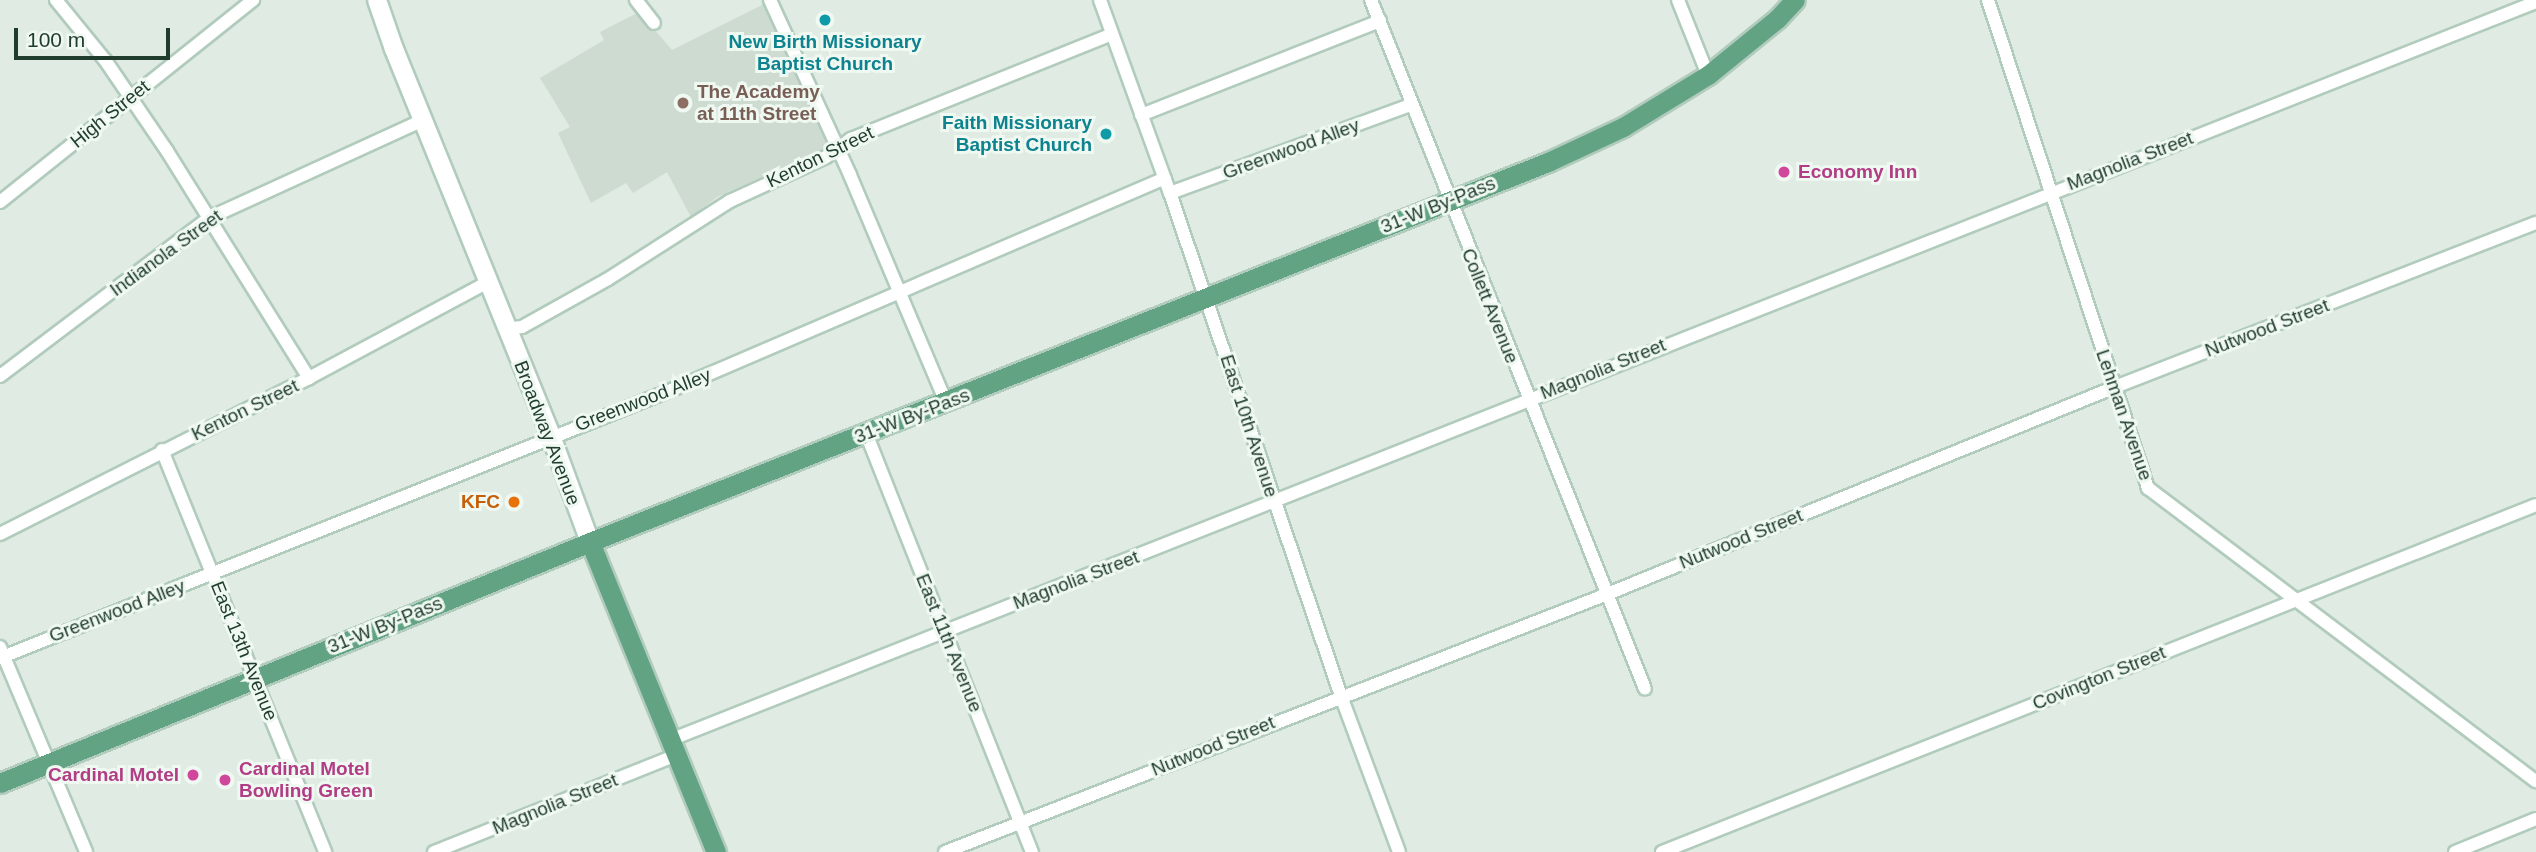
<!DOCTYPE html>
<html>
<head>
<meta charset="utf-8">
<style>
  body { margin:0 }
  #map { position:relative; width:2536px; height:852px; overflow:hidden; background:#dfebe3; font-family:Arial,sans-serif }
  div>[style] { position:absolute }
  .built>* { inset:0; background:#cddbd1 }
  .roads { filter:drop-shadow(2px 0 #b1cbbc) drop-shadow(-2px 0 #b1cbbc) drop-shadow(0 2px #b1cbbc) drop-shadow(0 -2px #b1cbbc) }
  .street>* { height:12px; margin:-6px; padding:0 6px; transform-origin:6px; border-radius:6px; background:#fff }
  .secondary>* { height:18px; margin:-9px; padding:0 9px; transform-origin:9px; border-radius:9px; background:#fff }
  .primary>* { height:19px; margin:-9.5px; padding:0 9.5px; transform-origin:9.5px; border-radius:9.5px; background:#61a383 }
  .dots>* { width:19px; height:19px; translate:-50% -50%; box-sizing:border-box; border:4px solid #eff8f1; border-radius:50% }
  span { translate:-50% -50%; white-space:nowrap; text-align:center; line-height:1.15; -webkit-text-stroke:6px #eff8f1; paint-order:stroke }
  .culture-label { font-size:19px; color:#0d838f; font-weight:700 }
  .right { translate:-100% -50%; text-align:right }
  .education-label { font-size:19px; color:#785e54; font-weight:700 }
  .left { translate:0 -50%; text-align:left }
  .street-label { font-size:19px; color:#1f3c2d }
  .hotel-label { font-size:19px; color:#b23c85; font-weight:700 }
  .food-label { font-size:19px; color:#c56008; font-weight:700 }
  .scale { position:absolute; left:14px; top:28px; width:156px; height:32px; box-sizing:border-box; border:4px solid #1f3c2d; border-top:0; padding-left:9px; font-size:21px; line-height:24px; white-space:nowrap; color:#1f3c2d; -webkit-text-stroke:5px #eff8f1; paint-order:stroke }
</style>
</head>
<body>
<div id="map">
  <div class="built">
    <div style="clip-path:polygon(764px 4px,830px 146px,717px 197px,691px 217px,667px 172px,633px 193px,626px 183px,591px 203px,558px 133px,570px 127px,540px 78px,604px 40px,600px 32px,639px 12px,672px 50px)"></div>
  </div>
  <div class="roads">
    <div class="street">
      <div style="left:56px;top:0;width:77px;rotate:50.8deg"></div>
      <div style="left:105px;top:60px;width:110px;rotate:55.7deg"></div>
      <div style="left:167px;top:151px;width:268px;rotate:58deg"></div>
      <div style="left:636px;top:0;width:29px;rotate:52deg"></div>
      <div style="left:770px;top:0;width:192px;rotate:65.4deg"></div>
      <div style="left:850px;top:175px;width:246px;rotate:67.1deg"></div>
      <div style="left:1100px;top:0;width:205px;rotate:70.1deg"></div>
      <div style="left:1170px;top:193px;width:531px;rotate:71.22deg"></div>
      <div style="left:1341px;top:696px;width:166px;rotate:69.6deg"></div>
      <div style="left:1371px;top:0;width:741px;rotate:68.31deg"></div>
      <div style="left:1678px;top:0;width:81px;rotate:68.2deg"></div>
      <div style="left:1988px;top:0;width:514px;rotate:71.85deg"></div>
      <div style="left:2148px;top:488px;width:486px;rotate:37.1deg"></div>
      <div style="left:1141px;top:115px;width:257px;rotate:-21.5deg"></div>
      <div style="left:1170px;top:193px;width:257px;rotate:-20.1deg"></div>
      <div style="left:0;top:202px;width:324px;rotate:-38.6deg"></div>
      <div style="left:506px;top:329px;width:16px;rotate:-7deg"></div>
      <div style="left:522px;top:327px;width:98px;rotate:-29.2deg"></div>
      <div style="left:608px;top:279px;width:145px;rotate:-32.6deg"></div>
      <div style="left:730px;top:201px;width:106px;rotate:-24.6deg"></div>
      <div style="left:826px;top:157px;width:31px;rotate:-36deg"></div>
      <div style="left:851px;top:139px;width:281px;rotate:-21.9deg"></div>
      <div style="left:0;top:376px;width:262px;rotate:-37.1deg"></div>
      <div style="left:209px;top:218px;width:235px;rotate:-24.6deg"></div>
      <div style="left:866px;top:433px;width:451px;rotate:68.4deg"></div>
      <div style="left:162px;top:450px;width:434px;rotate:67.9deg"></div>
      <div style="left:0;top:534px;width:346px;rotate:-26.8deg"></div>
      <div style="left:309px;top:378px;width:203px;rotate:-28.2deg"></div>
      <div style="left:0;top:647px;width:222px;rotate:67.2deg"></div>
      <div style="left:0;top:658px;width:726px;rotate:-21.76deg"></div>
      <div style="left:674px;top:389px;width:534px;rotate:-23.25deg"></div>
      <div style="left:670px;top:740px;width:2007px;rotate:-21.58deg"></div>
      <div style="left:434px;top:852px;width:262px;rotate:-21.8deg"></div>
      <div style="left:945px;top:852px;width:708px;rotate:-21.28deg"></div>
      <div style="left:1605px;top:595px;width:551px;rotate:-22.19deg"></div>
      <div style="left:2115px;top:387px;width:452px;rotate:-21.3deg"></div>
      <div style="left:1662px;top:852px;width:940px;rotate:-21.65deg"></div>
      <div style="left:2455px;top:852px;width:87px;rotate:-22.2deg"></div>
    </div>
    <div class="secondary">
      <div style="left:377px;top:0;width:52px;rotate:70.9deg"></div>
      <div style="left:394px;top:49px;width:418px;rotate:67.9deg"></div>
      <div style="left:551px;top:436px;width:113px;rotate:69.8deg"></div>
    </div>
    <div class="primary">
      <div style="left:590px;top:542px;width:335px;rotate:67.9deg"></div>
      <div style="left:0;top:783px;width:637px;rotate:-22.22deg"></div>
      <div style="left:590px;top:542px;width:1031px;rotate:-21.64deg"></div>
      <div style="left:1548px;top:162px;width:83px;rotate:-25deg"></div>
      <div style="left:1623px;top:127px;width:100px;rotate:-31.5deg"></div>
      <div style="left:1708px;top:75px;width:89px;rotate:-39.1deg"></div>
      <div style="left:1777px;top:19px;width:26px;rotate:-47deg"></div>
    </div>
  </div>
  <div class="dots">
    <div style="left:825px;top:20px;background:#0f9aa8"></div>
    <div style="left:683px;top:103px;background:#8d6e63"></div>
    <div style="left:1106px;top:134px;background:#0f9aa8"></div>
    <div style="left:1784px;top:172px;background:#d1479c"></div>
    <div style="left:514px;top:502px;background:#e8710a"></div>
    <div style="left:193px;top:775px;background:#d1479c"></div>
    <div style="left:225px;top:780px;background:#d1479c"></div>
  </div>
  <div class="culture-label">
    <span style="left:825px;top:53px">New Birth Missionary<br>Baptist Church</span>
    <span class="right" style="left:1092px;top:134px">Faith Missionary<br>Baptist Church</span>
  </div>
  <div class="education-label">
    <span class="left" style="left:697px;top:103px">The Academy<br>at 11th Street</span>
  </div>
  <div class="street-label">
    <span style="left:110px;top:114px;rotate:-39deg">High Street</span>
    <span style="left:1291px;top:149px;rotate:-20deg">Greenwood Alley</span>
    <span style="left:820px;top:157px;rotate:-26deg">Kenton Street</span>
    <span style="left:2130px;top:161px;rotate:-21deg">Magnolia Street</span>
    <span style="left:1438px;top:205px;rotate:-22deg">31-W By-Pass</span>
    <span style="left:166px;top:253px;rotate:-36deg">Indianola Street</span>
    <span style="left:1490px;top:306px;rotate:68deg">Collett Avenue</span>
    <span style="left:2267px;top:328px;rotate:-21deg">Nutwood Street</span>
    <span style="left:1603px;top:369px;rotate:-22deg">Magnolia Street</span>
    <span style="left:643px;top:400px;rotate:-21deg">Greenwood Alley</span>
    <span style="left:245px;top:410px;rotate:-26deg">Kenton Street</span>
    <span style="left:2124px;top:415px;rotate:71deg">Lehman Avenue</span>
    <span style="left:912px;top:416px;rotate:-21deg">31-W By-Pass</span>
    <span style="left:1249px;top:426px;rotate:72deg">East 10th Avenue</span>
    <span style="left:547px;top:433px;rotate:69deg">Broadway Avenue</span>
    <span style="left:1741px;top:539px;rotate:-22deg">Nutwood Street</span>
    <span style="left:1076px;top:580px;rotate:-21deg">Magnolia Street</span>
    <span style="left:117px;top:611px;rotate:-21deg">Greenwood Alley</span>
    <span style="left:385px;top:625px;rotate:-22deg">31-W By-Pass</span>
    <span style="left:949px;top:643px;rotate:68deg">East 11th Avenue</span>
    <span style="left:244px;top:651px;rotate:68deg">East 13th Avenue</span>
    <span style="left:2099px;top:678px;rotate:-22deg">Covington Street</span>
    <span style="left:1213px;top:746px;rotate:-22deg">Nutwood Street</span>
    <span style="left:555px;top:804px;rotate:-22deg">Magnolia Street</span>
  </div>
  <div class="hotel-label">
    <span class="left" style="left:1798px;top:172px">Economy Inn</span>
    <span class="left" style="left:239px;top:780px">Cardinal Motel<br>Bowling Green</span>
    <span class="right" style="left:179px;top:775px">Cardinal Motel</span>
  </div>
  <div class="food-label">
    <span class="right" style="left:500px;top:502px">KFC</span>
  </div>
  <div class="scale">100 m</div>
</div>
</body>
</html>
